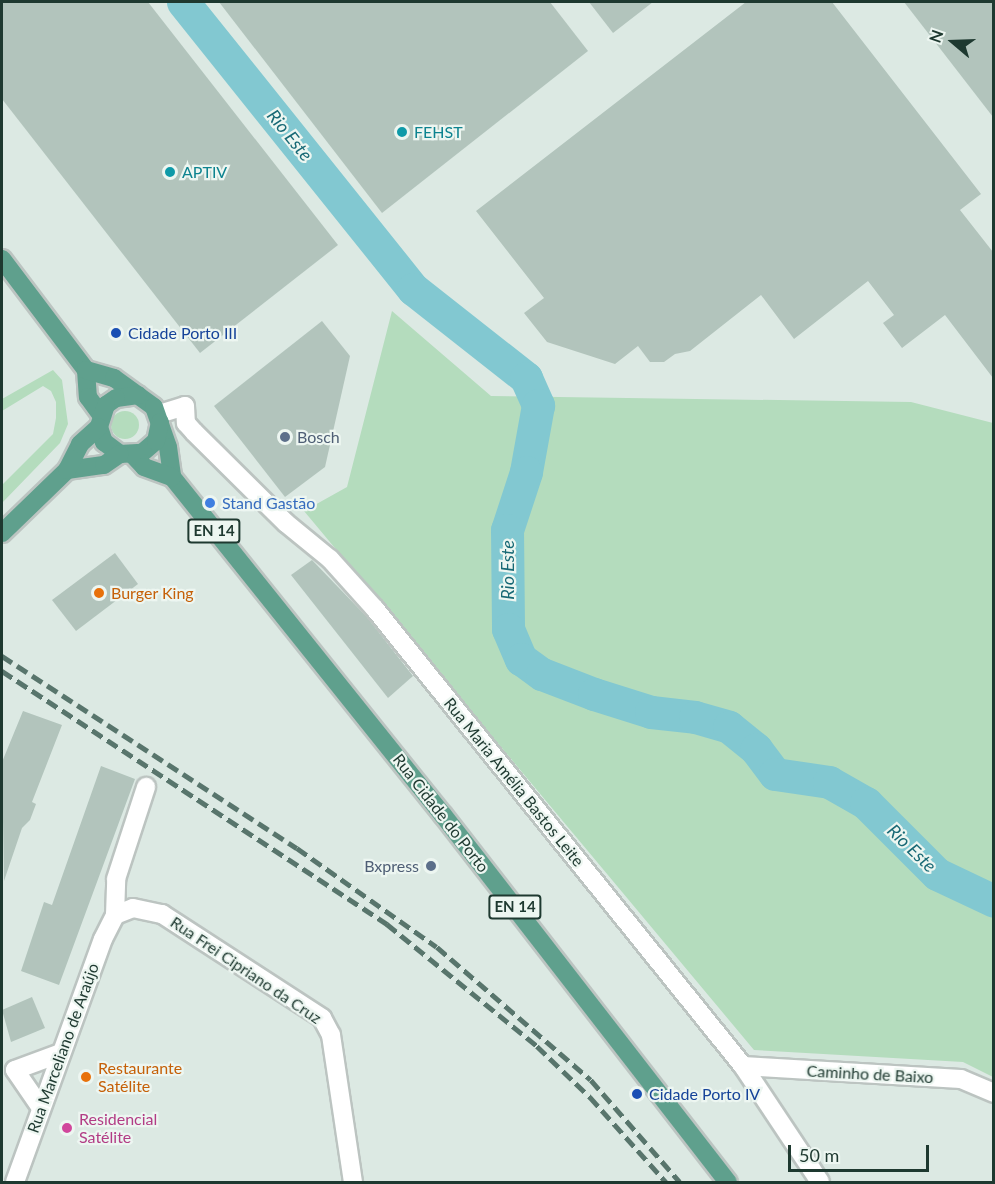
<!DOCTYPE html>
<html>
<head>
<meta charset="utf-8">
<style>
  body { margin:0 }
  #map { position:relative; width:995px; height:1184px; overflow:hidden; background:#dce9e3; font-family:Lato,sans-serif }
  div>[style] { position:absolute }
  .green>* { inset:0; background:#b4dcbd }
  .round { border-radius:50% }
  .river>* { height:33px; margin:-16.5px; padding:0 16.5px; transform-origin:16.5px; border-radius:16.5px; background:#82c8d1 }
  .building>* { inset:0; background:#b2c4bc }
  .roads { filter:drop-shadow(2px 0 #bcc4c1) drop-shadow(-2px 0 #bcc4c1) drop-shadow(0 2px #bcc4c1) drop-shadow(0 -2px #bcc4c1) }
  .street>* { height:18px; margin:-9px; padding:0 9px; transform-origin:9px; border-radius:9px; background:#fff }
  .primary>* { height:18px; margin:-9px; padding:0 9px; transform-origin:9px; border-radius:9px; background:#5fa08d }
  .rail>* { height:4.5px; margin-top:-2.25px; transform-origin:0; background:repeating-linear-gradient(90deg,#58756c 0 12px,transparent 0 18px) }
  .dots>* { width:16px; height:16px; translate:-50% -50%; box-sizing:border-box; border:3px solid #edf6f1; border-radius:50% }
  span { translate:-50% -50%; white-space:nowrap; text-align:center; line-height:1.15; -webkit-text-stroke:4.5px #edf6f1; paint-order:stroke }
  .shield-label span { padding:2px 4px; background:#edf6f1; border:2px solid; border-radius:4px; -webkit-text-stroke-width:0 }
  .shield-label { font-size:15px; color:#1e3930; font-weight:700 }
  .culture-label { font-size:16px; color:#0d838f }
  .left { translate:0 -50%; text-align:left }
  .transit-label { font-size:16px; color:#164399 }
  .service-label { font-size:16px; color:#4e5e75 }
  .right { translate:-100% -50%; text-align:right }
  .shop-label { font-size:16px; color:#366cbe }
  .food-label { font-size:16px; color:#c56008 }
  .street-label { font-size:16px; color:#1e3930 }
  .hotel-label { font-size:16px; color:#b23c85 }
  .water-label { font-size:18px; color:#186975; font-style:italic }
  .frame { position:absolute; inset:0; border:3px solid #1e3930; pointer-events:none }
  .north { position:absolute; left:923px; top:12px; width:60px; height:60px; -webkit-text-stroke:4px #edf6f1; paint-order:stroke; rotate:289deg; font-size:16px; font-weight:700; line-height:24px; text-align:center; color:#1e3930 }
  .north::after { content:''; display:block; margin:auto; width:21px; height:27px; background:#1e3930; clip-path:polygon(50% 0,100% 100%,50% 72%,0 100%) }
  .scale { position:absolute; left:788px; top:1145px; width:141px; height:27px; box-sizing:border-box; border:3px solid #1e3930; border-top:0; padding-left:8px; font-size:18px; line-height:21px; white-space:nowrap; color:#1e3930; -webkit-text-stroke:4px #edf6f1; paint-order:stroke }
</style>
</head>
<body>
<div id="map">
  <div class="green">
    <div style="clip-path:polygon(392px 311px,491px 396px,911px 402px,993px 423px,993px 1077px,963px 1062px,754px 1050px,304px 511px,347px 487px)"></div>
    <div style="clip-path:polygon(53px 370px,62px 380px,68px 424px,60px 443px,2px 503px,2px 485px,53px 434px,56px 418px,56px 402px,51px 391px,43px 386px,2px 411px,2px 399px)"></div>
    <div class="round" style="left:111px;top:411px;width:28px;height:28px"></div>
  </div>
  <div class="river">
    <div style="left:183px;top:2px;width:368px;rotate:51.3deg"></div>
    <div style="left:413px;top:289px;width:144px;rotate:38.2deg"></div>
    <div style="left:526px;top:378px;width:30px;rotate:66deg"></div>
    <div style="left:538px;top:405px;width:68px;rotate:100.2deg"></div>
    <div style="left:526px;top:472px;width:61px;rotate:108.1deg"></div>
    <div style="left:507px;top:530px;width:99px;rotate:89.4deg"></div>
    <div style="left:508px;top:629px;width:33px;rotate:67deg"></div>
    <div style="left:521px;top:659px;width:26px;rotate:36deg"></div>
    <div style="left:542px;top:674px;width:56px;rotate:21deg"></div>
    <div style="left:594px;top:694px;width:60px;rotate:17.5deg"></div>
    <div style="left:651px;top:712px;width:44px;rotate:6.5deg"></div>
    <div style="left:695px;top:717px;width:35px;rotate:16deg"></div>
    <div style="left:729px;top:727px;width:35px;rotate:39deg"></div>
    <div style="left:756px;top:749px;width:31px;rotate:53deg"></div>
    <div style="left:775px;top:774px;width:55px;rotate:8.4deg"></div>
    <div style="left:829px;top:782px;width:43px;rotate:29.6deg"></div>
    <div style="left:866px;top:803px;width:100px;rotate:45deg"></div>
    <div style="left:937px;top:874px;width:63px;rotate:25.3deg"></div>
  </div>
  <div class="building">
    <div style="clip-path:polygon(2px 2px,148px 2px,338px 245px,200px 353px,2px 99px)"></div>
    <div style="clip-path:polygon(219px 2px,550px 2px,588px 51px,382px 213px)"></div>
    <div style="clip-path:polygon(589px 2px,653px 2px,613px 33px)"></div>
    <div style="clip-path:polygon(746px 2px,832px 2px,981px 194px,960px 210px,993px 252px,993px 378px,945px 315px,902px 348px,883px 323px,894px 315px,868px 281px,794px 339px,761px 295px,690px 351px,675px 354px,664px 362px,650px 362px,638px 346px,615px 364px,547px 342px,524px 313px,544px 298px,476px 211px)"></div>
    <div style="clip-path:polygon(904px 2px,993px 2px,993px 117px)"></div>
    <div style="clip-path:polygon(322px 321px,350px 356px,325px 467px,285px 497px,214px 406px)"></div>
    <div style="clip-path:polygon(115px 553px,138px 584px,76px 631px,52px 600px)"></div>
    <div style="clip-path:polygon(312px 560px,366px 616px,413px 676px,388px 698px,291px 575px)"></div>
    <div style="clip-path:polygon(23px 711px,62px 725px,32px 802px,36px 804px,30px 820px,22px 828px,4px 881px,2px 762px)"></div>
    <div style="clip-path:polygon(101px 766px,135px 779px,59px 985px,21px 971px,44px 902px,52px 905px)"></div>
    <div style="clip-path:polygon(32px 997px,45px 1028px,11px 1042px,2px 1010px)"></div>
  </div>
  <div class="roads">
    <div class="street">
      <div style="left:159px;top:414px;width:27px;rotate:-17deg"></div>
      <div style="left:185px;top:406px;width:17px;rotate:87deg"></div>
      <div style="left:186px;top:423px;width:12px;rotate:48deg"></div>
      <div style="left:194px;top:432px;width:129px;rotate:44.7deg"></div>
      <div style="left:286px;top:523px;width:57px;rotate:39.3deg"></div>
      <div style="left:330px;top:559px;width:67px;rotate:48deg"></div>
      <div style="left:375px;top:609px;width:587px;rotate:51.16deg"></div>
      <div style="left:743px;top:1066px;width:139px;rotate:56.4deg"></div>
      <div style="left:115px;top:915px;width:19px;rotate:-21deg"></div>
      <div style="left:133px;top:908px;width:30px;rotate:12deg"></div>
      <div style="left:162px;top:914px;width:191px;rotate:33deg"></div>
      <div style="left:322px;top:1018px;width:19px;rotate:62deg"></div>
      <div style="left:331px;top:1035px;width:149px;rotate:81.5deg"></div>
      <div style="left:743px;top:1066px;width:218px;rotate:3.4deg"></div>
      <div style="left:961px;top:1079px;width:36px;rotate:23deg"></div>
      <div style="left:15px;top:1070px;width:49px;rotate:-20.3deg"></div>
      <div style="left:15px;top:1070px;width:46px;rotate:55.6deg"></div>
      <div style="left:15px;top:1182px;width:258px;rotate:-70.1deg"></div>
      <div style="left:103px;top:939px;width:27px;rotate:-63deg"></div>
      <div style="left:115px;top:915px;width:36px;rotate:-88deg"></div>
      <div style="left:116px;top:879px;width:97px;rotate:-71.9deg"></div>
    </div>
    <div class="primary">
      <div style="left:2px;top:259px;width:139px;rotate:52.9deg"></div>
      <div style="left:86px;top:370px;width:27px;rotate:86deg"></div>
      <div style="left:88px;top:397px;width:22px;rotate:54deg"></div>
      <div style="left:86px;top:370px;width:29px;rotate:16deg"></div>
      <div style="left:114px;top:378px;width:49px;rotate:35.9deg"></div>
      <div style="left:154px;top:407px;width:42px;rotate:70.7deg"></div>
      <div style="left:168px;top:447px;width:30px;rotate:82deg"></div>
      <div style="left:172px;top:477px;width:433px;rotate:51.3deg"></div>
      <div style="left:443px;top:815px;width:465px;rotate:52.2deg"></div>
      <div style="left:138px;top:395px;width:22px;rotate:172deg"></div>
      <div style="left:116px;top:398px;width:12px;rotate:145deg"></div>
      <div style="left:106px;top:405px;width:23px;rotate:108deg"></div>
      <div style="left:99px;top:427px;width:16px;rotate:72deg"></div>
      <div style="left:104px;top:442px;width:20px;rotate:37deg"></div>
      <div style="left:120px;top:454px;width:22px;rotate:-3deg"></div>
      <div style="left:142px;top:453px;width:18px;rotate:-41deg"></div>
      <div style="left:156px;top:441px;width:19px;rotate:-78deg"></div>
      <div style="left:133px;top:455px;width:16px;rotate:47deg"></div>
      <div style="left:144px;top:467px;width:30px;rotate:20deg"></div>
      <div style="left:67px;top:470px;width:37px;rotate:-8deg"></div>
      <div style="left:104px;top:465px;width:19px;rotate:-35deg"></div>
      <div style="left:2px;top:533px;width:91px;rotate:-44.1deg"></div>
      <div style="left:67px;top:470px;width:29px;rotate:-63deg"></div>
      <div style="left:80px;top:444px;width:25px;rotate:-42deg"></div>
    </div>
  </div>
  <div class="rail">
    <div style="left:2px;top:656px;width:352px;rotate:33.1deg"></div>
    <div style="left:297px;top:848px;width:171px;rotate:35.3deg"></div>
    <div style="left:437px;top:947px;width:203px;rotate:40.8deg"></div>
    <div style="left:591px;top:1080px;width:135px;rotate:48.9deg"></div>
    <div style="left:2px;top:671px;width:461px;rotate:33.3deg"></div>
    <div style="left:387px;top:924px;width:193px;rotate:39.1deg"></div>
    <div style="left:537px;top:1046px;width:74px;rotate:43.9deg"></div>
    <div style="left:590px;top:1097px;width:114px;rotate:48.2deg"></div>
  </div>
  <div class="dots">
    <div style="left:402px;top:132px;background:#0f9aa8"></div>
    <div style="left:170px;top:172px;background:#0f9aa8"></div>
    <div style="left:116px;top:333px;background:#1a4fb4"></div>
    <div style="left:285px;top:437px;background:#5c6f8a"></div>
    <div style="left:210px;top:503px;background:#3f7fe0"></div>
    <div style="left:99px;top:593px;background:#e8710a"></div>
    <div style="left:431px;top:866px;background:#5c6f8a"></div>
    <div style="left:86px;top:1077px;background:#e8710a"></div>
    <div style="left:637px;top:1094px;background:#1a4fb4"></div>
    <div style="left:67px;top:1128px;background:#d1479c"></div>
  </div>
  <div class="shield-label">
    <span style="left:214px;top:531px">EN 14</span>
    <span style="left:515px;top:907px">EN 14</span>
  </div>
  <div class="culture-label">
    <span class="left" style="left:414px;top:132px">FEHST</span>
    <span class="left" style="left:182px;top:172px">APTIV</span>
  </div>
  <div class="transit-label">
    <span class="left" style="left:128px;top:333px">Cidade Porto III</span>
    <span class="left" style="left:649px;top:1094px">Cidade Porto IV</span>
  </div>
  <div class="service-label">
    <span class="left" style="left:297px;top:437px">Bosch</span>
    <span class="right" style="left:419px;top:866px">Bxpress</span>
  </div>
  <div class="shop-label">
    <span class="left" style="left:222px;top:503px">Stand Gastāo</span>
  </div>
  <div class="food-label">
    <span class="left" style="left:111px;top:593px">Burger King</span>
    <span class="left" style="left:98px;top:1077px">Restaurante<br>Satélite</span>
  </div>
  <div class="street-label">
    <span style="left:514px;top:782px;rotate:51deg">Rua Maria Amélia Bastos Leite</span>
    <span style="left:441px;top:813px;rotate:52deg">Rua Cidade do Porto</span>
    <span style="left:246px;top:970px;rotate:34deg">Rua Frei Cipriano da Cruz</span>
    <span style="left:63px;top:1048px;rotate:-70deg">Rua Marceliano de Araújo</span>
    <span style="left:870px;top:1074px;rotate:3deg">Caminho de Baixo</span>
  </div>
  <div class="hotel-label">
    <span class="left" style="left:79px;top:1128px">Residencial<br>Satélite</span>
  </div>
  <div class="water-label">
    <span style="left:290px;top:135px;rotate:51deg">Rio Este</span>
    <span style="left:507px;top:570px;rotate:-90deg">Rio Este</span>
    <span style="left:912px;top:848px;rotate:44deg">Rio Este</span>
  </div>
  <div class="frame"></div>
  <div class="north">N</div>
  <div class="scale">50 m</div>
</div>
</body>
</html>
